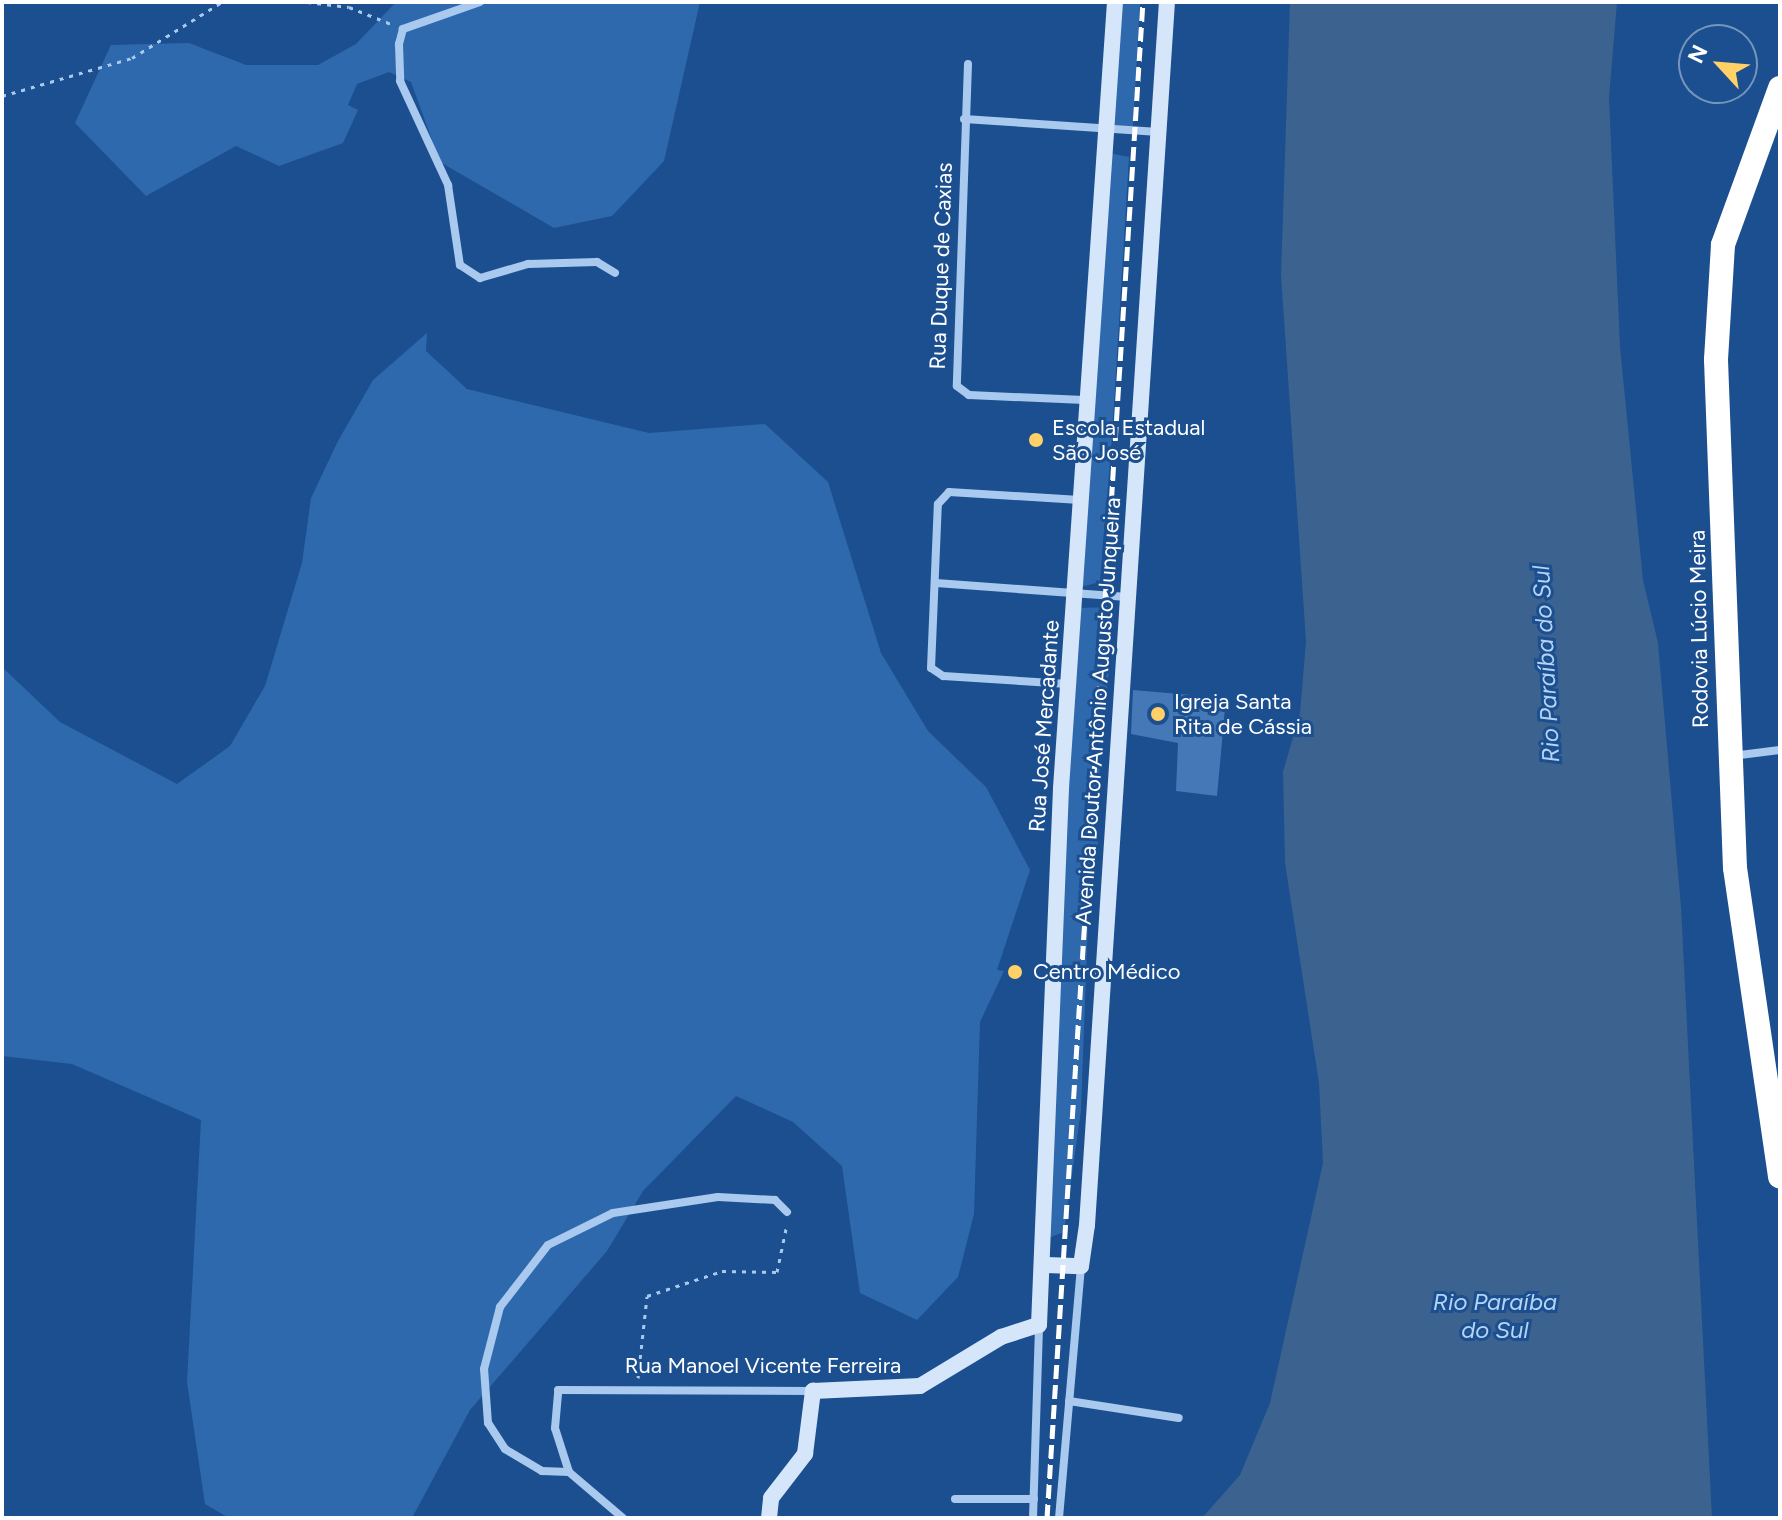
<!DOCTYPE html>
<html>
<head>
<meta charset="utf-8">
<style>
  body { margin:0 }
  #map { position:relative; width:1782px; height:1520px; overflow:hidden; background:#1b4f8f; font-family:Figtree,sans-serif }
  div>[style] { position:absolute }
  .green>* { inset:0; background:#2e69ad }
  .water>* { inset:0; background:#3c6290 }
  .building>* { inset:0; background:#4478b7 }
  .path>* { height:3px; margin-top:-1.5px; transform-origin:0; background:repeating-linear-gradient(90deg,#a9c9ee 0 4px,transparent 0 10px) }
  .street>* { height:8px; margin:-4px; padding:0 4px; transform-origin:4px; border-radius:4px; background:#a9c9ee }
  .secondary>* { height:16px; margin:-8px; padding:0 8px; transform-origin:8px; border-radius:8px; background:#d6e6fa }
  .highway>* { height:24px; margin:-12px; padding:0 12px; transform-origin:12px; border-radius:12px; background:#fff }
  .rail>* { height:5px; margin-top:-2.5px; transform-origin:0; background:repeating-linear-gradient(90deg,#fff 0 14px,transparent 0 20px) }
  .dots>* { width:22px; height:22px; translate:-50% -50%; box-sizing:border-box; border:4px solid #1b4f8f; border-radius:50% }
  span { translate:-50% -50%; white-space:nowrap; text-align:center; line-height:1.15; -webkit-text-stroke:6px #1b4f8f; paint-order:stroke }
  .street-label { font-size:22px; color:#fff }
  .poi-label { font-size:22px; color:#fff }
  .left { translate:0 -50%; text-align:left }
  .water-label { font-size:24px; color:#b5d3f5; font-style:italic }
  .frame { position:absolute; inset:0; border:4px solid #fff; pointer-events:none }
  .north { position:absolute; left:1678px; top:24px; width:80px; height:80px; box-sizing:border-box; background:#1b4f8f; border:2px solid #7695bc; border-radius:50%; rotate:296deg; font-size:22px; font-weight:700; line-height:32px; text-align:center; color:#fff }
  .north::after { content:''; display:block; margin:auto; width:28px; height:36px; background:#ffd166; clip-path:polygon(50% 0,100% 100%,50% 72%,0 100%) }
</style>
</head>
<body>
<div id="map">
  <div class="green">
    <div style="clip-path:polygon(396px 2px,700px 2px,664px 161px,612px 216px,554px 228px,440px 162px,411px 82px,389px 72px,357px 84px,348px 105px,358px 110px,343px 143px,279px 166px,236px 146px,146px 196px,75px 123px,111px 45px,189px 43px,246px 65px,318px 65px,356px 44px)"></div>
    <div style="clip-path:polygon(1118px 2px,1140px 2px,1133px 126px,1108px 128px)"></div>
    <div style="clip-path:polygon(1109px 153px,1129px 157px,1112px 437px,1100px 582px,1077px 588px)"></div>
    <div style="clip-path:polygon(427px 333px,426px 351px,467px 389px,649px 433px,765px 424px,828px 482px,881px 653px,928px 731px,986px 787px,1030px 870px,997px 970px,1004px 971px,980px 1022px,974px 1214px,958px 1277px,917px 1320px,860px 1293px,842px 1166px,793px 1122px,736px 1096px,643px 1191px,607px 1251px,470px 1410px,412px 1518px,229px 1518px,205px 1504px,187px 1382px,201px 1120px,72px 1064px,2px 1056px,2px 667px,60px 722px,177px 784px,230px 746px,265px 686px,302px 563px,311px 498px,338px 441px,373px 380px)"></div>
    <div style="clip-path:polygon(1115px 607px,1095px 818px,1099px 851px,1089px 894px,1081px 1110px,1064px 1232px,1046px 1239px,1078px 608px)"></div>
  </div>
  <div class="water">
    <div style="clip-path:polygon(1290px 2px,1617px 2px,1609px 98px,1620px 347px,1643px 580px,1658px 643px,1681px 907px,1712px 1518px,1202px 1518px,1240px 1475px,1270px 1403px,1323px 1163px,1319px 1083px,1285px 863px,1283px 772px,1300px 713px,1306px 641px,1281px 275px)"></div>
  </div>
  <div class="building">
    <div style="clip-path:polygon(1133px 690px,1226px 698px,1217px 796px,1176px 791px,1178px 743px,1131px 734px)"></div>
  </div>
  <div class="path">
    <div style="left:307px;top:2px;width:42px;rotate:6.8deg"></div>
    <div style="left:349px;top:7px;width:45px;rotate:22deg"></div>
    <div style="left:2px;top:96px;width:135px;rotate:-16.3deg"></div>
    <div style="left:132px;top:58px;width:106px;rotate:-31.9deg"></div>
    <div style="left:638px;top:1378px;width:82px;rotate:-83.7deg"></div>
    <div style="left:647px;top:1296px;width:79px;rotate:-18.4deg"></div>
    <div style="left:722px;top:1271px;width:55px;rotate:1deg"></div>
    <div style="left:777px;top:1272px;width:49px;rotate:-78.2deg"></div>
  </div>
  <div class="street">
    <div style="left:480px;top:2px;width:82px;rotate:160.7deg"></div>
    <div style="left:403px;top:29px;width:16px;rotate:105deg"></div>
    <div style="left:399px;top:44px;width:37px;rotate:88deg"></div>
    <div style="left:400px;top:81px;width:115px;rotate:65.2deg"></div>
    <div style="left:448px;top:185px;width:81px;rotate:81.5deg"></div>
    <div style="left:460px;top:265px;width:24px;rotate:33deg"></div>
    <div style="left:480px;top:278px;width:50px;rotate:-16.3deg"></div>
    <div style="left:528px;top:264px;width:69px;rotate:-1.7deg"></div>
    <div style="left:597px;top:262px;width:21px;rotate:31deg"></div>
    <div style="left:968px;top:64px;width:322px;rotate:92deg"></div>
    <div style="left:957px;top:386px;width:15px;rotate:37deg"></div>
    <div style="left:969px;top:395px;width:115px;rotate:2.5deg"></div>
    <div style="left:964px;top:119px;width:195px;rotate:3.8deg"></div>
    <div style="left:936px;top:583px;width:192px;rotate:4.2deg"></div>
    <div style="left:1068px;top:684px;width:125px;rotate:-176.3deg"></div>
    <div style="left:943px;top:676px;width:14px;rotate:-146deg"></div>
    <div style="left:931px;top:668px;width:164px;rotate:-87.6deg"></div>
    <div style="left:938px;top:504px;width:16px;rotate:-47deg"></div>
    <div style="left:949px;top:492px;width:131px;rotate:3.5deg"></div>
    <div style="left:1732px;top:756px;width:48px;rotate:-7.1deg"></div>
    <div style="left:1069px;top:1401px;width:111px;rotate:8.8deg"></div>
    <div style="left:569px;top:1472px;width:46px;rotate:-107.7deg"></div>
    <div style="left:555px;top:1428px;width:38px;rotate:-85deg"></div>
    <div style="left:558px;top:1390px;width:255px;rotate:0.2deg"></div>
    <div style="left:955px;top:1499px;width:79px"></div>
    <div style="left:623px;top:1518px;width:71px;rotate:-139.6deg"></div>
    <div style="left:569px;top:1472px;width:27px;rotate:-178deg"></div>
    <div style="left:542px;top:1471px;width:43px;rotate:-149.3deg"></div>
    <div style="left:505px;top:1449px;width:31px;rotate:-123deg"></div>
    <div style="left:488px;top:1423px;width:54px;rotate:-94.2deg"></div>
    <div style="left:484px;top:1369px;width:64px;rotate:-75.5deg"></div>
    <div style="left:500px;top:1307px;width:78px;rotate:-52.3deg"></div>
    <div style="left:548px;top:1245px;width:72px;rotate:-26.2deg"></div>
    <div style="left:613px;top:1213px;width:106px;rotate:-8.7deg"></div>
    <div style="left:718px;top:1197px;width:57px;rotate:3deg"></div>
    <div style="left:775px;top:1200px;width:17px;rotate:45deg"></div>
    <div style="left:1033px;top:1518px;width:192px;rotate:-88.2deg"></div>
    <div style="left:1059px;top:1518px;width:253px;rotate:-85deg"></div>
  </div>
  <div class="secondary">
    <div style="left:1046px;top:1265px;width:35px;rotate:2deg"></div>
    <div style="left:1081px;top:1266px;width:41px;rotate:-81.7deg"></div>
    <div style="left:1087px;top:1225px;width:1226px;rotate:-86.26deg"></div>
    <div style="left:769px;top:1518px;width:20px;rotate:-84deg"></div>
    <div style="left:771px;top:1498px;width:56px;rotate:-52.3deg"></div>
    <div style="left:805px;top:1454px;width:64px;rotate:-82.8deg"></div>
    <div style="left:813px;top:1391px;width:107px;rotate:-2.7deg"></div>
    <div style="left:920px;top:1386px;width:95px;rotate:-31.2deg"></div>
    <div style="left:1001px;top:1337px;width:40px;rotate:-18deg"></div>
    <div style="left:1039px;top:1325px;width:537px;rotate:-87.65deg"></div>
    <div style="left:1061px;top:788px;width:788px;rotate:-86.07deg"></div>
  </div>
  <div class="highway">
    <div style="left:1780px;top:88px;width:167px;rotate:110deg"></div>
    <div style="left:1723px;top:245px;width:115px;rotate:93.5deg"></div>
    <div style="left:1716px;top:360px;width:508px;rotate:87.86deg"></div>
    <div style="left:1735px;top:868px;width:312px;rotate:81.7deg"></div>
  </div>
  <div class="rail">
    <div style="left:1047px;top:1518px;width:1519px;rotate:-86.38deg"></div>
  </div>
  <div class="dots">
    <div style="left:1036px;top:440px;background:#ffd166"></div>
    <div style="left:1158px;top:714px;background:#ffd166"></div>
    <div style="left:1015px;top:972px;background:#ffd166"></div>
  </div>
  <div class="street-label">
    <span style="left:941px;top:266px;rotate:-88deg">Rua Duque de Caxias</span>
    <span style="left:1699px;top:629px;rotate:-91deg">Rodovia Lúcio Meira</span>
    <span style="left:1098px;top:711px;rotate:-86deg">Avenida Doutor Antônio Augusto Junqueira</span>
    <span style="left:1044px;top:726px;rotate:-86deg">Rua José Mercadante</span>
    <span style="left:763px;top:1366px">Rua Manoel Vicente Ferreira</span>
  </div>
  <div class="poi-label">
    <span class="left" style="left:1052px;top:440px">Escola Estadual<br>São José</span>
    <span class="left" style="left:1174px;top:714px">Igreja Santa<br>Rita de Cássia</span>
    <span class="left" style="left:1033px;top:972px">Centro Médico</span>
  </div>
  <div class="water-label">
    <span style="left:1546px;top:664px;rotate:-93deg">Rio Paraíba do Sul</span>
    <span style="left:1495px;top:1316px">Rio Paraíba<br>do Sul</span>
  </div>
  <div class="frame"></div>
  <div class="north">N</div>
</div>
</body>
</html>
